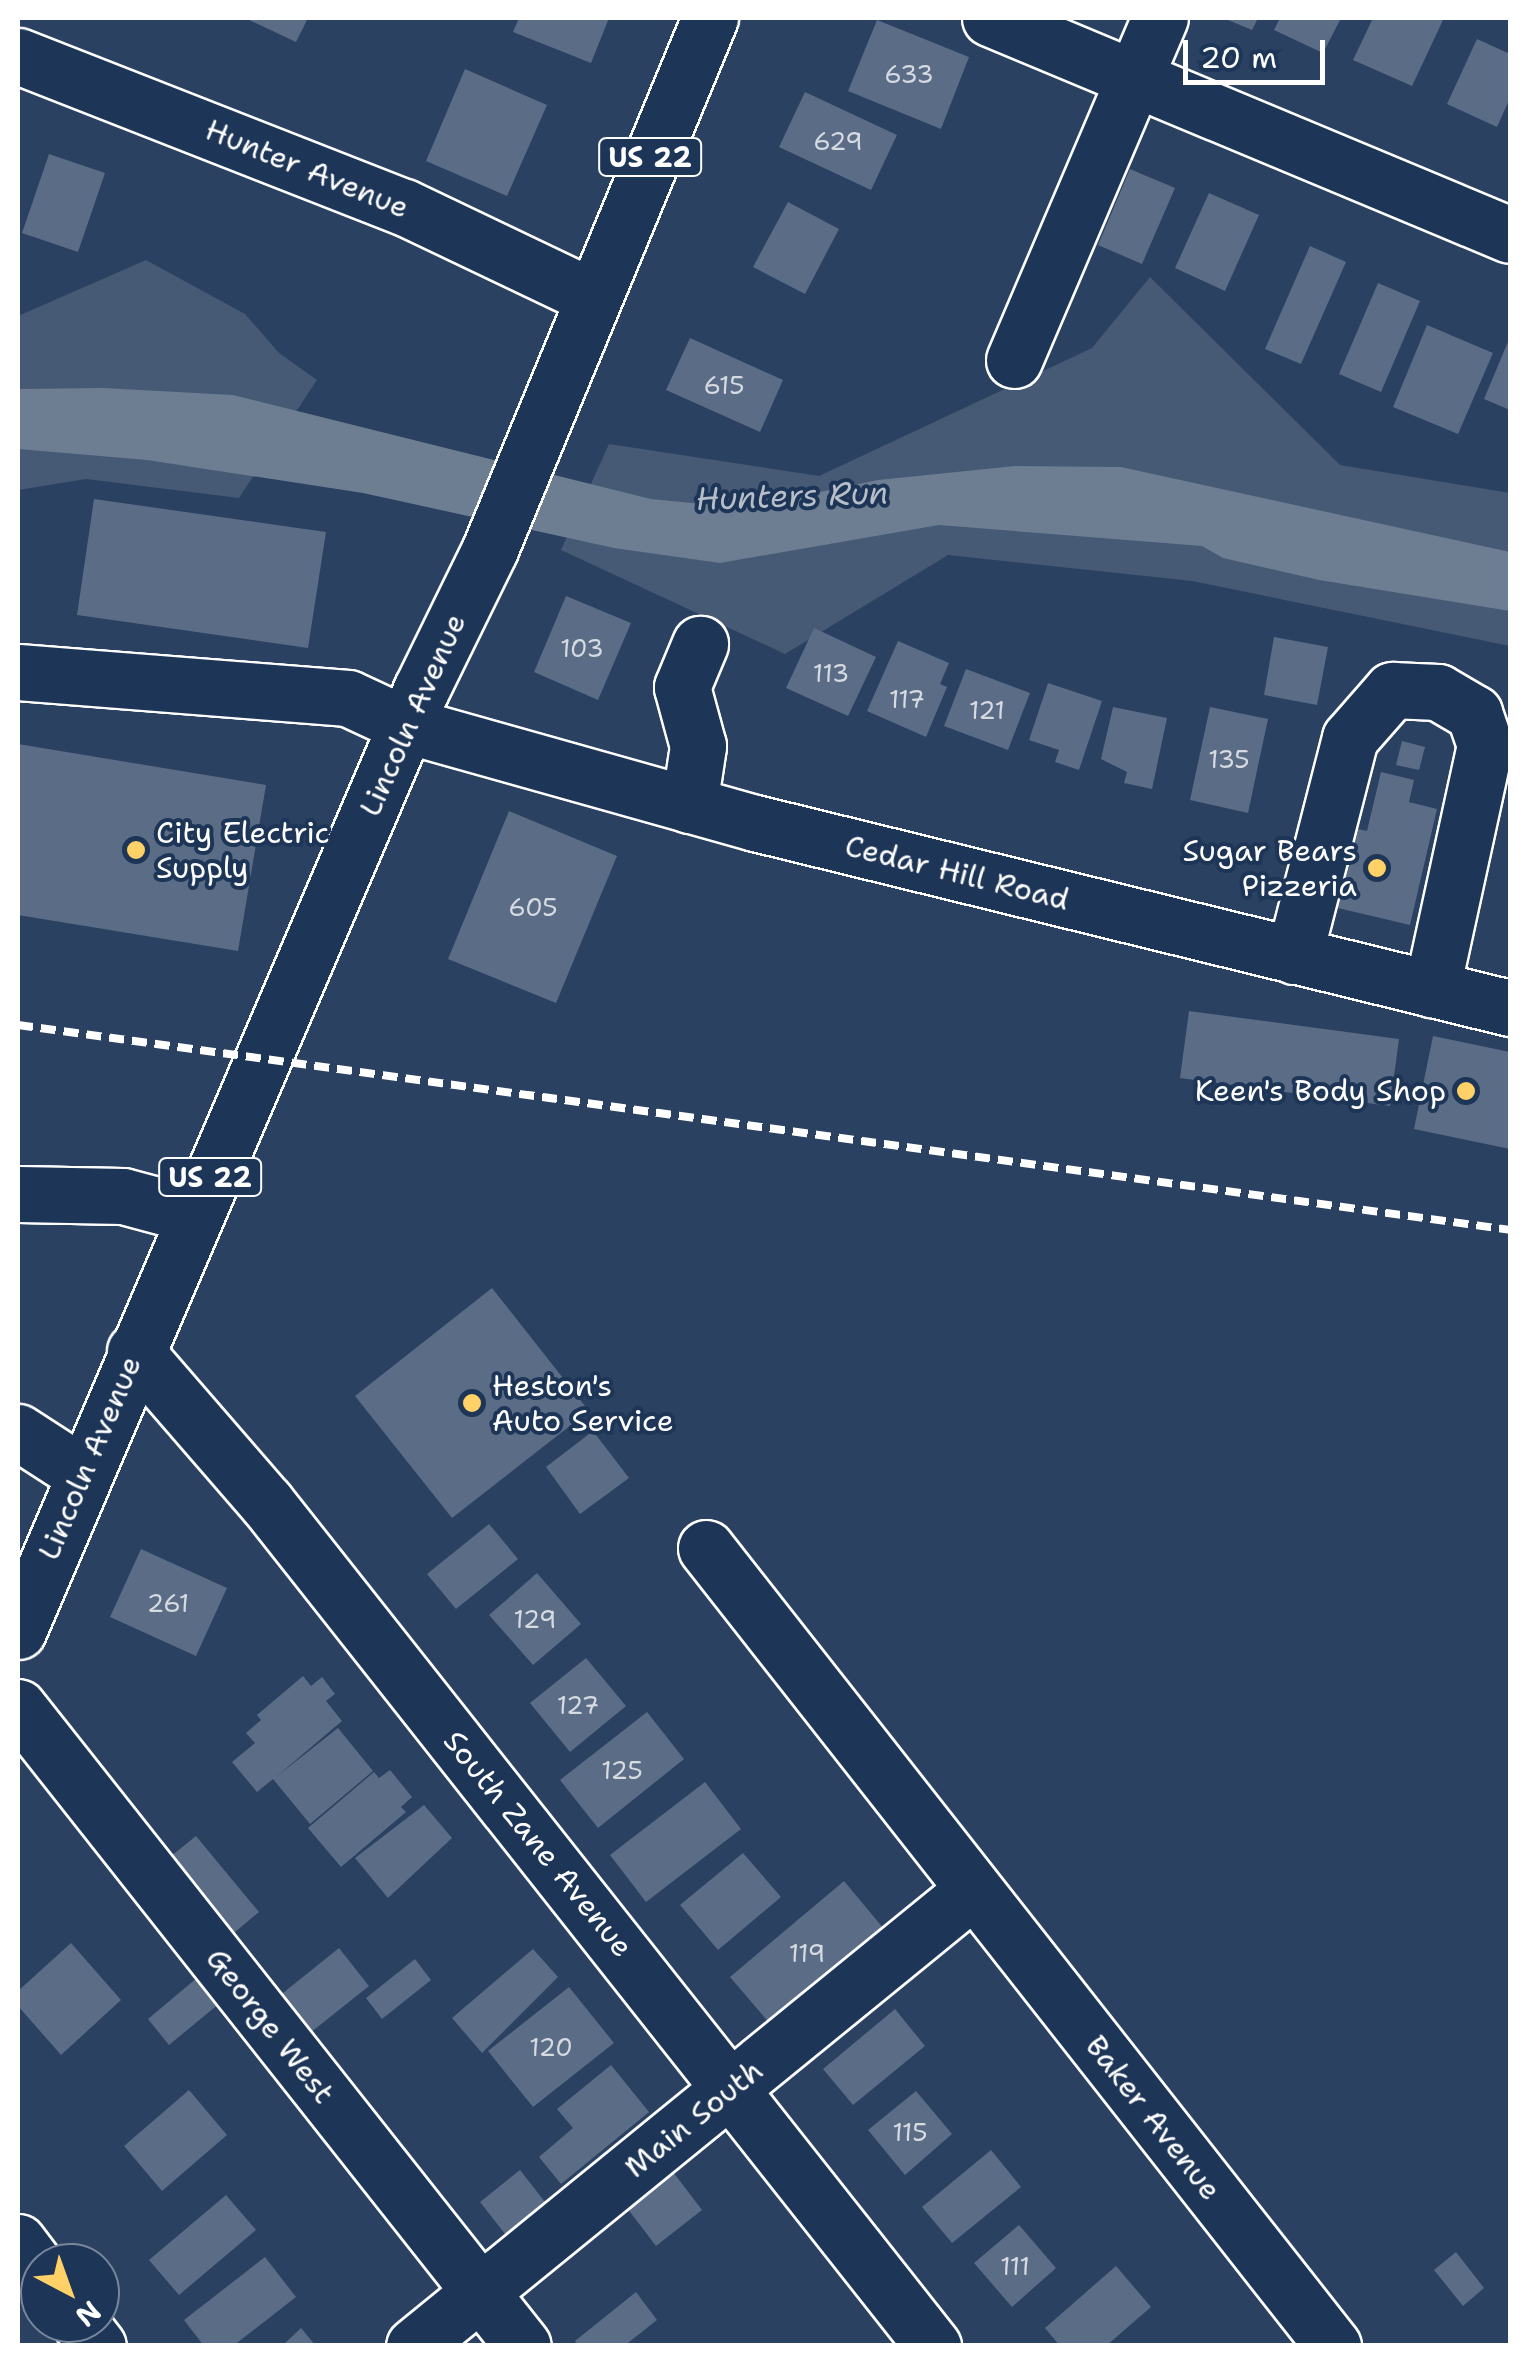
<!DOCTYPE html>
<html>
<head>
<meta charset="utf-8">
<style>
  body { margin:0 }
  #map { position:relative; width:1528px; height:2363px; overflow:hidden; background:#2a4161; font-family:"Shantell Sans",sans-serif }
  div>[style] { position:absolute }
  .green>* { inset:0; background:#465975 }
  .water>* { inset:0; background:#6d7d92 }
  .building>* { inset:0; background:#5b6c86 }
  .roads { filter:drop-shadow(2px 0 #fff) drop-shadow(-2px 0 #fff) drop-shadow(0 2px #fff) drop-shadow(0 -2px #fff) }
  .minor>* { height:55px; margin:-27.5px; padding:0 27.5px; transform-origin:27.5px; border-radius:27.5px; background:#1d3557 }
  .major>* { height:55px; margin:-27.5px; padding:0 27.5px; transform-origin:27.5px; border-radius:27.5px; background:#1d3557 }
  .rail>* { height:8px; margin-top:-4px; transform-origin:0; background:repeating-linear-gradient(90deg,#fff 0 15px,transparent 0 23px) }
  .dots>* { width:28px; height:28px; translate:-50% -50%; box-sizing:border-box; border:5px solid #1d3557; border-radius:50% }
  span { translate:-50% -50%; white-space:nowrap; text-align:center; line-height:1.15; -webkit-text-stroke:8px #1d3557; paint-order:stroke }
  .number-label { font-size:25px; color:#d6dae1 }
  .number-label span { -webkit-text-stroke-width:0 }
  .shield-label span { padding:2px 8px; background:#1d3557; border:2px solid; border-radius:8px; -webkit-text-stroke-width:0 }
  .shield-label { font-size:28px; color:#fff; font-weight:700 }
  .street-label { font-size:30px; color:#fff }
  .poi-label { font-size:30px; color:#fff }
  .left { translate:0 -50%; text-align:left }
  .right { translate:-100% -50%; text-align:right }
  .water-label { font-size:32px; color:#b6bec8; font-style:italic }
  .frame { position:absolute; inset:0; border:20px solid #fff; pointer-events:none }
  .north { position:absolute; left:20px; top:2243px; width:100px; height:100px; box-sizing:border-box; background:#1d3557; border:2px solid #77869a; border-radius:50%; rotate:139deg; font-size:28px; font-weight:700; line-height:40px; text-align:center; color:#fff }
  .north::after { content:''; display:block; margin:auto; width:35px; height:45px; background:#ffd166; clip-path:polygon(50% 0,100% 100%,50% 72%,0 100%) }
  .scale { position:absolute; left:1183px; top:40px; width:142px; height:45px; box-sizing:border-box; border:5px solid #fff; border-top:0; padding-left:12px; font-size:30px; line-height:35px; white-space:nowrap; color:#fff; -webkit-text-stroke:8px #1d3557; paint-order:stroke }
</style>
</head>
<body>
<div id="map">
  <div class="green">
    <div style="clip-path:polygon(146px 260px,245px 314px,279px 353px,317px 380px,239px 498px,86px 479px,18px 490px,18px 316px)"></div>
    <div style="clip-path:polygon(1150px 277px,1340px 465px,1510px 493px,1510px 646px,1192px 581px,948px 555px,785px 654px,561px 550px,609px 444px,819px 476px,1092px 348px)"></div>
  </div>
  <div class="water">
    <div style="clip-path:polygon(103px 388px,233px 395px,651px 499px,742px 508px,878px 480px,1015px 466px,1121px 467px,1510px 552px,1510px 611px,1319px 580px,1223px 558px,1202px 546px,939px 525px,720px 563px,614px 548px,363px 493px,147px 460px,18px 449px,18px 389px)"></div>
  </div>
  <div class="building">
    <div style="clip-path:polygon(245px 18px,308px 18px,296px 42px)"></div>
    <div style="clip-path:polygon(519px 18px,609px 18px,591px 63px,513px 32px)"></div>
    <div style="clip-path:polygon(1223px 18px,1258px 18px,1252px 30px)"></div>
    <div style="clip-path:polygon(1280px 18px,1341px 18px,1323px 53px,1274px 30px)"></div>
    <div style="clip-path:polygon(1373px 18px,1444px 18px,1412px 86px,1353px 60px)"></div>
    <div style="clip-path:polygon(877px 20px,969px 57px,941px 129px,848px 91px)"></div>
    <div style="clip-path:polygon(1477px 39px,1510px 54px,1510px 98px,1497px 127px,1447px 104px)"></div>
    <div style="clip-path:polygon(465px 69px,547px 105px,507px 196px,426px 161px)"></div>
    <div style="clip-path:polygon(805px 92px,897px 135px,871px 190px,779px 147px)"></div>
    <div style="clip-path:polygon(49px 154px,105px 173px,78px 252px,22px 233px)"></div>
    <div style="clip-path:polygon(1130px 169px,1175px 188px,1142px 264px,1098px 245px)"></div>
    <div style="clip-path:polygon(1209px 193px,1259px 215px,1225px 291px,1175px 268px)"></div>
    <div style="clip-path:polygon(788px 202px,839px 229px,805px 294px,753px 267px)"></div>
    <div style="clip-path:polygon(1310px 246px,1346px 262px,1301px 364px,1265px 349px)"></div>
    <div style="clip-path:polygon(1378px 283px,1420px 301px,1381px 392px,1339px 374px)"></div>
    <div style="clip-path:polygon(1427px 325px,1493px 353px,1458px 434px,1393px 407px)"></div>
    <div style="clip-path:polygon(1510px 337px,1510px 410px,1484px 399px)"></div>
    <div style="clip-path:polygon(690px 338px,783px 380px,760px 432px,666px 390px)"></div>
    <div style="clip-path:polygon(94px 499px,326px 532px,308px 648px,77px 615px)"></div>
    <div style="clip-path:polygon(566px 596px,631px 623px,598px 700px,534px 672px)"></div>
    <div style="clip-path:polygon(814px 628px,876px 657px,848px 716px,786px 688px)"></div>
    <div style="clip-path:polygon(1274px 637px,1328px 647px,1317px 705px,1264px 695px)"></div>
    <div style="clip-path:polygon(898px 641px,949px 663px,940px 684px,947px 687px,926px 737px,867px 711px)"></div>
    <div style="clip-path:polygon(966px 669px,1030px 693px,1008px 750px,944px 726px)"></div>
    <div style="clip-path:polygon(1048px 683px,1102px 701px,1079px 770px,1055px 762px,1059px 750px,1029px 740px)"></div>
    <div style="clip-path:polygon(1113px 707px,1167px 718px,1152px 789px,1124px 783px,1127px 772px,1101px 759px)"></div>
    <div style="clip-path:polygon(1210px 707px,1268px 719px,1248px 813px,1190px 800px)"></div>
    <div style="clip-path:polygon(1402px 741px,1425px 747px,1419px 770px,1396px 765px)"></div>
    <div style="clip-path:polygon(18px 744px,266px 785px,238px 951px,18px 915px)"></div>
    <div style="clip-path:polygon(1381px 772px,1414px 780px,1409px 802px,1437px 809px,1410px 925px,1321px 904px,1340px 825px,1367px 831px)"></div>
    <div style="clip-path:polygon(509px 811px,617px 856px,556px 1003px,448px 959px)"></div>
    <div style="clip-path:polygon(1189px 1011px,1399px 1039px,1390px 1106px,1180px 1078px)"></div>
    <div style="clip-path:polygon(1433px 1036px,1510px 1052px,1510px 1149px,1414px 1129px)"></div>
    <div style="clip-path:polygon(492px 1288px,589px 1411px,452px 1518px,355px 1396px)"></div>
    <div style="clip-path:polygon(593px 1431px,629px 1478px,580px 1514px,546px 1467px)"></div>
    <div style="clip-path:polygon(489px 1524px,518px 1559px,456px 1609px,427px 1574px)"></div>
    <div style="clip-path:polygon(141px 1549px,227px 1588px,196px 1656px,110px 1617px)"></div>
    <div style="clip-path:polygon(537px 1573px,581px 1624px,533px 1665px,489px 1615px)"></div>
    <div style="clip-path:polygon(586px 1658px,626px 1706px,570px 1752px,530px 1703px)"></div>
    <div style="clip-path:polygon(303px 1676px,311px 1686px,322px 1677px,335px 1694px,326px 1701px,342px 1721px,276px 1777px,338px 1728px,373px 1771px,310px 1824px,273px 1779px,257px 1792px,232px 1762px,255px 1743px,246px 1733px,261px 1720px,257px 1715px)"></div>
    <div style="clip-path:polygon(647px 1712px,684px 1759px,598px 1828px,560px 1780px)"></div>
    <div style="clip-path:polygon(390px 1770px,412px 1797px,401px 1807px,406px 1812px,341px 1867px,308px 1828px,374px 1772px,379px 1778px)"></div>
    <div style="clip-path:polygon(705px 1782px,741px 1829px,646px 1902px,610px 1855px)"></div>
    <div style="clip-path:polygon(424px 1805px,452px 1838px,388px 1898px,355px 1858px)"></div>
    <div style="clip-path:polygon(196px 1836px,259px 1912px,223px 1942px,160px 1865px)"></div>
    <div style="clip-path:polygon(743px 1853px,781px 1897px,718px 1950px,680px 1905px)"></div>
    <div style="clip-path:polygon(844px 1881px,884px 1929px,771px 2025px,730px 1977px)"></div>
    <div style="clip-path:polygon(71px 1943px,121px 2000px,61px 2055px,18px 2006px,18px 1991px)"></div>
    <div style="clip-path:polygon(339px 1948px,369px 1986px,310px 2033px,273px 2001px)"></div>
    <div style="clip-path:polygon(533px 1949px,558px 1977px,482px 2053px,452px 2018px)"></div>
    <div style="clip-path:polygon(415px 1959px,431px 1980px,382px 2019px,366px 1998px)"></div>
    <div style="clip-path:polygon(204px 1972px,226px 1998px,169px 2045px,148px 2019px)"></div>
    <div style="clip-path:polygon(569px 1987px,614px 2043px,533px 2107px,488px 2051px)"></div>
    <div style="clip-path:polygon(895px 2009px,925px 2046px,853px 2105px,823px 2069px)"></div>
    <div style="clip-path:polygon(611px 2065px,649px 2112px,561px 2184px,539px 2157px,573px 2128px,557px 2109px)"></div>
    <div style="clip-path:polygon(189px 2090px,227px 2135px,162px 2191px,124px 2146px)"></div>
    <div style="clip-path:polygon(916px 2091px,952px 2134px,905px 2175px,868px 2130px)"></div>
    <div style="clip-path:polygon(991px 2150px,1021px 2187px,952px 2243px,922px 2207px)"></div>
    <div style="clip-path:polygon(670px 2168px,702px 2210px,656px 2246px,624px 2204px)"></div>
    <div style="clip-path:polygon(520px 2170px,549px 2207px,509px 2239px,480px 2202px)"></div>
    <div style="clip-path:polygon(226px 2195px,256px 2230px,179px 2295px,149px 2260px)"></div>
    <div style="clip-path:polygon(1019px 2225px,1056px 2268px,1012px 2307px,974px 2263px)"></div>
    <div style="clip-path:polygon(1456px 2252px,1484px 2288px,1463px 2306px,1434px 2270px)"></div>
    <div style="clip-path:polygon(265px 2257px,296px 2297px,233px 2346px,204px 2346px,184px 2320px)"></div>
    <div style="clip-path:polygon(1116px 2266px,1151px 2307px,1106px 2346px,1060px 2346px,1045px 2328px)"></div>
    <div style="clip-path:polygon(636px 2292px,657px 2320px,624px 2346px,578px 2346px,575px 2341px)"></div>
    <div style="clip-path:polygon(301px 2328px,316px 2346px,282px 2346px)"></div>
  </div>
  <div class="roads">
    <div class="minor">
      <div style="left:990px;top:18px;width:563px;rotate:22.65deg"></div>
      <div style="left:18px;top:56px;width:414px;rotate:21.4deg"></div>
      <div style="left:404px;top:207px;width:207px;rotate:25.5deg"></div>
      <div style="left:1014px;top:360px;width:372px;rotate:-66.9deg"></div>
      <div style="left:18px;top:672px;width:331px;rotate:4.5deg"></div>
      <div style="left:348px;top:698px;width:64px;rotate:25deg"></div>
      <div style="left:689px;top:805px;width:60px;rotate:-81.3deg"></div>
      <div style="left:698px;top:746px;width:61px;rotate:-105.2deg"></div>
      <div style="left:682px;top:687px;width:47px;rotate:-67.3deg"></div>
      <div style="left:1294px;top:956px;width:225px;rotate:-75.6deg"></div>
      <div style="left:1350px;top:738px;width:64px;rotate:-48.8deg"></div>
      <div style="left:1392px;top:690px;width:46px;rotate:2.5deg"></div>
      <div style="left:1438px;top:692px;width:42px;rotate:30.3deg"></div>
      <div style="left:1474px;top:713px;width:34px;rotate:71deg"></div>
      <div style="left:1485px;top:745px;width:250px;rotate:102.3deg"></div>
      <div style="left:18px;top:1194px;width:105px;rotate:1.1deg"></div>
      <div style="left:123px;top:1196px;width:73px;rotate:15deg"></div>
      <div style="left:135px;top:1351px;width:200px;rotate:49.1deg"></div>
      <div style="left:266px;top:1502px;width:1076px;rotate:51.68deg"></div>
      <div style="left:18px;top:1432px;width:77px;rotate:32.9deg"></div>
      <div style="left:706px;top:1548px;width:1015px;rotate:51.84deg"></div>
      <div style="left:18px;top:1707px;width:814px;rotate:51.68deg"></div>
      <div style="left:18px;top:2242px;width:36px;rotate:53deg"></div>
      <div style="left:80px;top:2323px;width:29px;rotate:52deg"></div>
      <div style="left:414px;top:2346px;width:720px;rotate:-39.19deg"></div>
    </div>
    <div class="major">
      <div style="left:406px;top:725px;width:362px;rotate:15.7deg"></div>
      <div style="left:755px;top:823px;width:777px;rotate:13.77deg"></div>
      <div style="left:18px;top:1631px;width:1024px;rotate:-66.82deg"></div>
      <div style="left:421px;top:690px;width:157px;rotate:-63.9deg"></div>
      <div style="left:490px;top:549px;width:575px;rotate:-67.5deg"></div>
    </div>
  </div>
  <div class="rail">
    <div style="left:18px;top:1025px;width:1506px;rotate:7.82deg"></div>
  </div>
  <div class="dots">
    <div style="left:136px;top:850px;background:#ffd166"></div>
    <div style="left:1377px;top:868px;background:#ffd166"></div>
    <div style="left:1466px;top:1091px;background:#ffd166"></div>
    <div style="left:472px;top:1403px;background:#ffd166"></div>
  </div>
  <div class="number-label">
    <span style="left:909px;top:74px">633</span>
    <span style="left:838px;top:141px">629</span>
    <span style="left:724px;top:385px">615</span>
    <span style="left:582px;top:648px">103</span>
    <span style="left:831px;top:673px">113</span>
    <span style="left:907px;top:699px">117</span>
    <span style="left:987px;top:710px">121</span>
    <span style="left:1229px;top:759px">135</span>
    <span style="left:533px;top:907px">605</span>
    <span style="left:168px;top:1603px">261</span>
    <span style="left:535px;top:1619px">129</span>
    <span style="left:578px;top:1705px">127</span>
    <span style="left:622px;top:1770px">125</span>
    <span style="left:807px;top:1953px">119</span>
    <span style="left:551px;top:2047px">120</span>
    <span style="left:910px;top:2132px">115</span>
    <span style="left:1015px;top:2266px">111</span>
  </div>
  <div class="shield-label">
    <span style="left:650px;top:157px">US 22</span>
    <span style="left:210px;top:1177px">US 22</span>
  </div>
  <div class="street-label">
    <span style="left:307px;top:169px;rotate:22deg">Hunter Avenue</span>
    <span style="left:413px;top:715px;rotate:-66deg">Lincoln Avenue</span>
    <span style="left:957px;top:873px;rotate:14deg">Cedar Hill Road</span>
    <span style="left:90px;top:1458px;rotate:-67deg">Lincoln Avenue</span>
    <span style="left:538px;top:1844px;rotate:51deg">South Zane Avenue</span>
    <span style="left:270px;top:2026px;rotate:52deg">George West</span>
    <span style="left:1153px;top:2118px;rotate:52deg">Baker Avenue</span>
    <span style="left:694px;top:2119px;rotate:-39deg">Main South</span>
  </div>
  <div class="poi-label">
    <span class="left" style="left:156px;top:850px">City Electric<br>Supply</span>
    <span class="right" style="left:1357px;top:868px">Sugar Bears<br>Pizzeria</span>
    <span class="right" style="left:1446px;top:1091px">Keen's Body Shop</span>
    <span class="left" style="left:492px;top:1403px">Heston's<br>Auto Service</span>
  </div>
  <div class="water-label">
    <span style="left:792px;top:496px;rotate:-2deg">Hunters Run</span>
  </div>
  <div class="frame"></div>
  <div class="north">N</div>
  <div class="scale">20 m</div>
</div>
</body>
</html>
